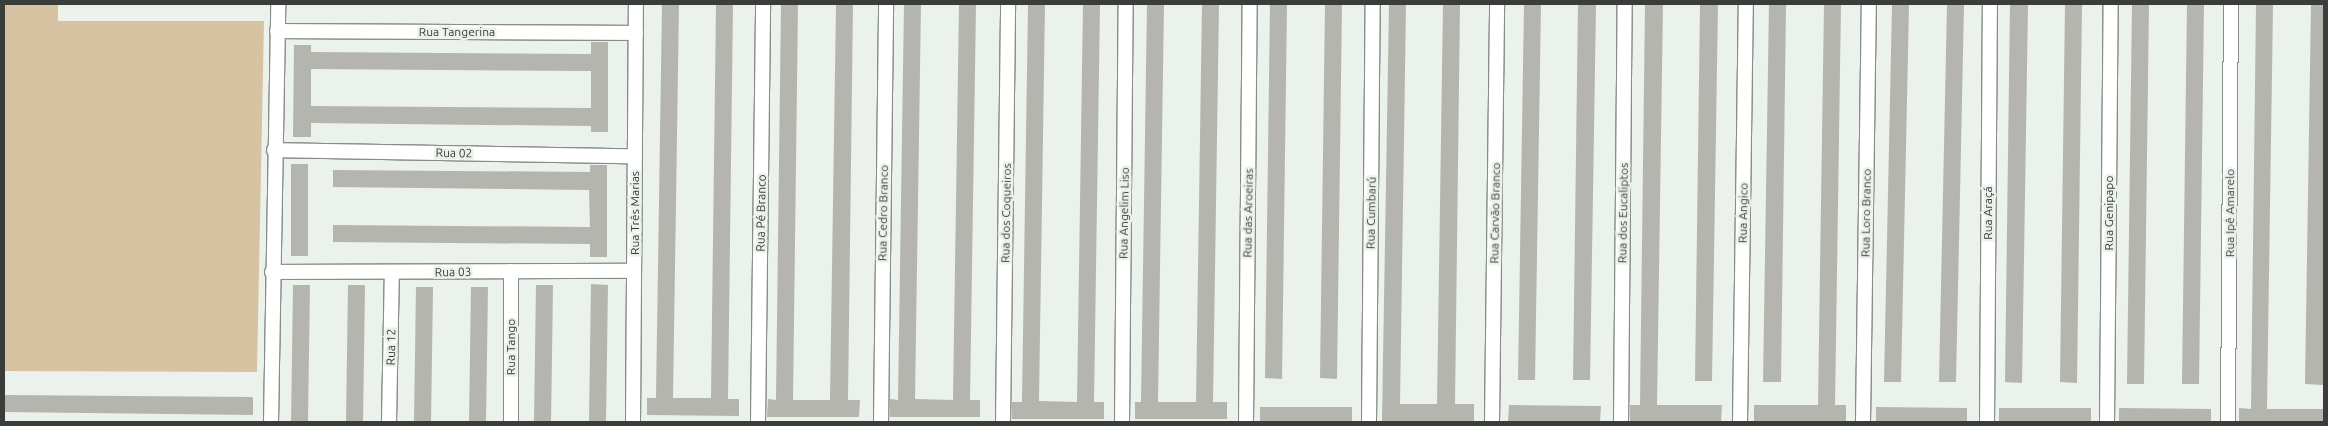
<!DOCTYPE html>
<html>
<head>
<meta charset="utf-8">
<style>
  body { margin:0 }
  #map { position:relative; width:2328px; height:426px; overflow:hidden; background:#ebf1eb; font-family:Ubuntu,sans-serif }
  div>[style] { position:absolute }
  .green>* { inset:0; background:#d7c2a1 }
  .building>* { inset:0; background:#b4b5ae }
  .roads { filter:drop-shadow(1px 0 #888d88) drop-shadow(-1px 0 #888d88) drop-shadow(0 1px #888d88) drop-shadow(0 -1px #888d88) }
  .street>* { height:14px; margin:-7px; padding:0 7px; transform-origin:7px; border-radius:7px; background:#fff }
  span { translate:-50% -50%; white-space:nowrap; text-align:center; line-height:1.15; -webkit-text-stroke:5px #ebf1eb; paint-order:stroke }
  .street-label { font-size:12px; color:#3b3d3b }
  .frame { position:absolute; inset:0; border:5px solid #3b3d3b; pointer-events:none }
</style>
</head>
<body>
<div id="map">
  <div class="green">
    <div style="clip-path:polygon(4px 4px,58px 4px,58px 21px,264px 21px,257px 372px,4px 371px)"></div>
  </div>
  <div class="building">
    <div style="clip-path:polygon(662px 4px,679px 4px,673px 398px,711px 398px,716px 4px,733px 4px,728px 399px,739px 399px,739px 416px,647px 415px,647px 398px,656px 398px)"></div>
    <div style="clip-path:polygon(781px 4px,798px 4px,793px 400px,830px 400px,836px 4px,853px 4px,848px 400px,860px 400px,859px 417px,767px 417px,768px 399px,776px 400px)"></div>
    <div style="clip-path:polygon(904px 4px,921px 4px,915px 399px,953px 400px,959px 4px,976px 4px,970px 400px,980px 400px,980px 417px,890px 417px,890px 399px,898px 400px)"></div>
    <div style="clip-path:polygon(1028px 4px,1045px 4px,1039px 401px,1077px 402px,1083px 4px,1100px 4px,1094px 402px,1104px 402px,1104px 419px,1012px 419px,1012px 402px,1022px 402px)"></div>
    <div style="clip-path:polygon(1147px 4px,1164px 4px,1158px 402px,1196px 402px,1202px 4px,1219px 4px,1213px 402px,1227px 402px,1227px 419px,1135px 419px,1135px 402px,1141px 402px)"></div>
    <div style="clip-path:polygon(1270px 4px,1287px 4px,1282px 379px,1265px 378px)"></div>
    <div style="clip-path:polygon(1325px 4px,1342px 4px,1337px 379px,1320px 378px)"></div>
    <div style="clip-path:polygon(1389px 4px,1406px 4px,1400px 404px,1437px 404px,1443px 4px,1460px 4px,1455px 404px,1474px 404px,1474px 422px,1382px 421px)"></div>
    <div style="clip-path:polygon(1524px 4px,1541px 4px,1535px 380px,1518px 380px)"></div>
    <div style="clip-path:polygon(1578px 4px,1596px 4px,1590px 380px,1573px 380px)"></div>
    <div style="clip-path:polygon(1645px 4px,1663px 4px,1657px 405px,1722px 405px,1721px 422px,1630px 422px,1630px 405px,1640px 405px)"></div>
    <div style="clip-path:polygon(1700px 4px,1718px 4px,1712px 381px,1695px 381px)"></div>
    <div style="clip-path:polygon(1769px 4px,1786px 4px,1781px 382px,1763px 382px)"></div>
    <div style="clip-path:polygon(1824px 4px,1841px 4px,1835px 405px,1846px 405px,1846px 422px,1754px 421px,1754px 405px,1818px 405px)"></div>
    <div style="clip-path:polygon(2010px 4px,2028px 4px,2022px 383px,2005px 382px)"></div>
    <div style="clip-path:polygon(2065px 4px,2082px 4px,2077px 383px,2060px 382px)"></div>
    <div style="clip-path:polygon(2132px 4px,2149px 4px,2144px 384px,2127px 384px)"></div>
    <div style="clip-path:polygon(2187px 4px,2204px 4px,2199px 384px,2182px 384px)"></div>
    <div style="clip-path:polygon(1892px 5px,1909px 5px,1901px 382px,1884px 382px)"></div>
    <div style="clip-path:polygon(1947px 5px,1964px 5px,1956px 382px,1939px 382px)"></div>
    <div style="clip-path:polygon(2256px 5px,2273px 5px,2267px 409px,2324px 409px,2324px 422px,2239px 422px,2239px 408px,2251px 409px)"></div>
    <div style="clip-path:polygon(2311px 5px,2324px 5px,2323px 385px,2305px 384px)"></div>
    <div style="clip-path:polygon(evenodd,591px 42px,608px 42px,608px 132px,591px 132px,591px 126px,311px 123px,311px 137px,293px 137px,294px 45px,311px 45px,311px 52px,591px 54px,591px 42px,311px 69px,591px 71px,591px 108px,311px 106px,311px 69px)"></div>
    <div style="clip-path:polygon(291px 164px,308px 164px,308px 256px,291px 256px)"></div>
    <div style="clip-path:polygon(590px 165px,607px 165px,607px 257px,590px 257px,590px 244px,333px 242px,333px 225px,590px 227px,589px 190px,333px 187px,333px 170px,590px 172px)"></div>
    <div style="clip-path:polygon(591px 284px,608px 285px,606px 422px,589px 422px)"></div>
    <div style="clip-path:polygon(293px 285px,310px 285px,308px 422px,291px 422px)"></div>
    <div style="clip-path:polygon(348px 285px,365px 285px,363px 422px,346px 422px)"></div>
    <div style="clip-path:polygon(536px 285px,553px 285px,551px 422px,534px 422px)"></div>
    <div style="clip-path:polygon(416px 287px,433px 287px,431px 422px,414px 422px)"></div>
    <div style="clip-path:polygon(471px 287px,488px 287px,486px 422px,469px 422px)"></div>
    <div style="clip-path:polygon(4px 395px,253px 397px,253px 415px,4px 412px)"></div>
    <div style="clip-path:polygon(1509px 405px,1601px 406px,1600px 422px,1508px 422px)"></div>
    <div style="clip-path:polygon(1260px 407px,1352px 407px,1352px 422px,1260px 422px)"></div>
    <div style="clip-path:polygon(1876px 407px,1967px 408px,1967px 422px,1876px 422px)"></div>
    <div style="clip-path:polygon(1999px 408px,2091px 408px,2091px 422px,1999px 422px)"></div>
    <div style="clip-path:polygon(2119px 408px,2211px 409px,2211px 422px,2119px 422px)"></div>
  </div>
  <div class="roads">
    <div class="street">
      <div style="left:277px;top:31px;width:359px;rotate:0.3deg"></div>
      <div style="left:274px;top:150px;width:361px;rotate:1deg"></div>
      <div style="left:511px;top:271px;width:151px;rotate:90deg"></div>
      <div style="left:272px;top:272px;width:362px;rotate:-0.2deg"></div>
      <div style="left:271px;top:422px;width:418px;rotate:-89deg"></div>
      <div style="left:389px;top:422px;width:150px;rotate:-88.9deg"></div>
      <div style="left:633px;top:422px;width:418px;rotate:-89.6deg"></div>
      <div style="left:758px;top:422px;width:418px;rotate:-89.3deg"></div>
      <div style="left:881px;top:422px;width:418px;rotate:-89.3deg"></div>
      <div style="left:1003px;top:422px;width:418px;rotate:-89.3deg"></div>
      <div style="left:1122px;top:422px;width:418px;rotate:-89.5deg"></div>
      <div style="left:1246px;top:422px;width:418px;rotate:-89.5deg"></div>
      <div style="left:1369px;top:422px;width:418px;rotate:-89.5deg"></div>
      <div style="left:1492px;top:422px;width:418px;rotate:-89.3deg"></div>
      <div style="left:1621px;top:422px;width:418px;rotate:-89.5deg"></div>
      <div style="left:1740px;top:422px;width:418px;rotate:-89.2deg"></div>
      <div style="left:1863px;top:422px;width:418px;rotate:-89.2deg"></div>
      <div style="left:1987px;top:422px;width:418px;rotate:-89.6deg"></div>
      <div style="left:2107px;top:422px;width:418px;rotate:-89.5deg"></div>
      <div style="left:2228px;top:422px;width:418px;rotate:-89.6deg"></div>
    </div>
  </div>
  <div class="street-label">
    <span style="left:457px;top:32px">Rua Tangerina</span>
    <span style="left:454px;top:153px;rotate:1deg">Rua 02</span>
    <span style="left:635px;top:213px;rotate:-90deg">Rua Três Marias</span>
    <span style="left:761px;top:213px;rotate:-89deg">Rua Pé Branco</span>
    <span style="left:883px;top:213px;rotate:-89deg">Rua Cedro Branco</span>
    <span style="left:1006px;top:213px;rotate:-89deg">Rua dos Coqueiros</span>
    <span style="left:1124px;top:213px;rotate:-89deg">Rua Angelim Liso</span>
    <span style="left:1248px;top:213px;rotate:-89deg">Rua das Aroeiras</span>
    <span style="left:1371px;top:213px;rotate:-89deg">Rua Cumbarú</span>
    <span style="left:1495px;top:213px;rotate:-89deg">Rua Carvão Branco</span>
    <span style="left:1623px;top:213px;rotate:-89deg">Rua dos Eucaliptos</span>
    <span style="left:1743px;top:213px;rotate:-89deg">Rua Angico</span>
    <span style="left:1866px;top:213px;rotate:-89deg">Rua Loro Branco</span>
    <span style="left:1988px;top:213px;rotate:-90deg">Rua Araçá</span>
    <span style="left:2109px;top:213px;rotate:-90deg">Rua Genipapo</span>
    <span style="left:2230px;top:213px;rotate:-90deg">Rua Ipê Amarelo</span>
    <span style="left:453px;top:272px;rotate:-1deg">Rua 03</span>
    <span style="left:391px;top:347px;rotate:-89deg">Rua 12</span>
    <span style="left:511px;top:347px;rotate:-90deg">Rua Tango</span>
  </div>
  <div class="frame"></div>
</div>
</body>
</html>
